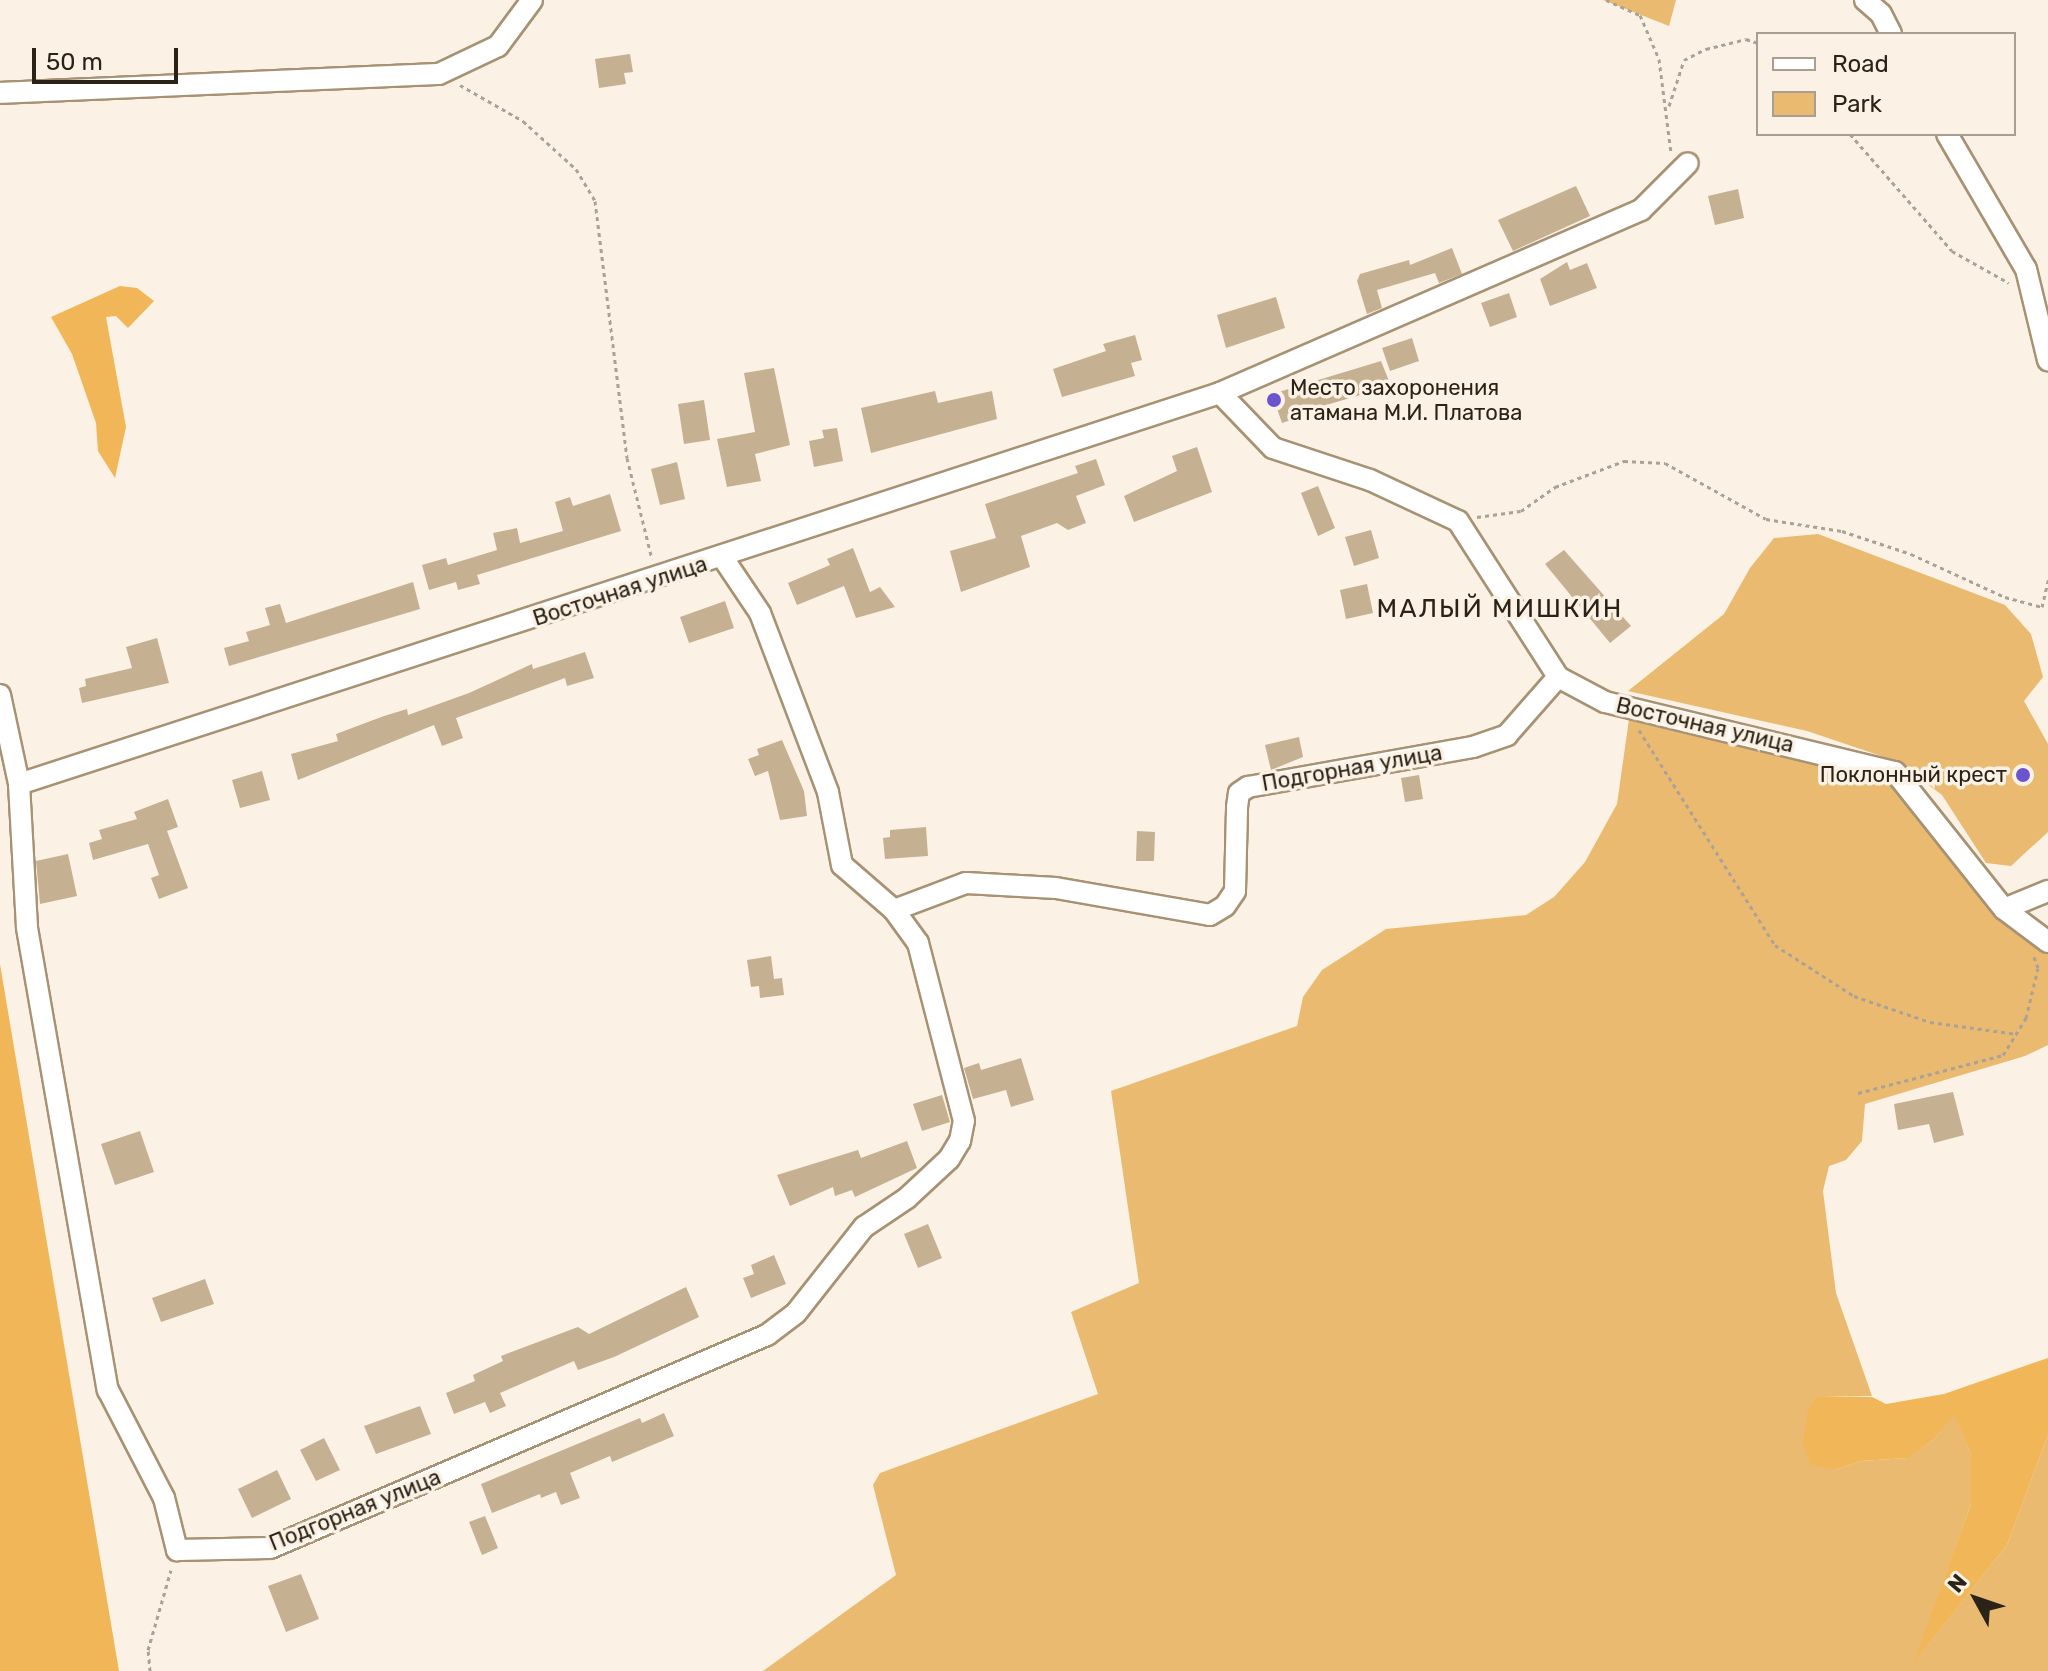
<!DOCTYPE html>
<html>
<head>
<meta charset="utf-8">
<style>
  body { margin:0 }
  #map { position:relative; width:2048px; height:1671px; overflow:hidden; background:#fbf2e5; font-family:Rubik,sans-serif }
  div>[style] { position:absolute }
  .green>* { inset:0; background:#eaba71 }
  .forest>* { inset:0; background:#f0b658 }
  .building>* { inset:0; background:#c5b091 }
  .path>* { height:3px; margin-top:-1.5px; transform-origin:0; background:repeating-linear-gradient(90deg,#aba296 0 4px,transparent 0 8px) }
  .roads { filter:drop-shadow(2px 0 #a79273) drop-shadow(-2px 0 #a79273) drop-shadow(0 2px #a79273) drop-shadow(0 -2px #a79273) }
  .minor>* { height:20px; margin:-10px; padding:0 10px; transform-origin:10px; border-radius:10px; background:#fff }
  .dots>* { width:22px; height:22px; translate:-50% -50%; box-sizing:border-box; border:4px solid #fbf2e5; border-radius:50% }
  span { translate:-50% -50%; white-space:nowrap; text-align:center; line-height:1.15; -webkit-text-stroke:7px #fbf2e5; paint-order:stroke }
  .poi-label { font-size:22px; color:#2b2317 }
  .left { translate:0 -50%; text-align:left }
  .right { translate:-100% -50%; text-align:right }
  .street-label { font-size:22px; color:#2b2317 }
  .quarter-label { font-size:26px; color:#2b2317; letter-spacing:2px }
  .legend { position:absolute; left:1756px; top:32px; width:260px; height:104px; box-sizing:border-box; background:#fbf2e5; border:2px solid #a89f93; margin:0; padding:10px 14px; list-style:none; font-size:24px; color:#2b2317 }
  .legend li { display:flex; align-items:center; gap:16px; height:40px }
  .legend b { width:40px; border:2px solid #a89f93 }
  .north { position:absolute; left:1936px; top:1559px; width:80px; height:80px; -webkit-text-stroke:6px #fbf2e5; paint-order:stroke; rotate:310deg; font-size:22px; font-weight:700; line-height:32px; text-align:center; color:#2b2317 }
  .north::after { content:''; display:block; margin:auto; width:28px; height:36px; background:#2b2317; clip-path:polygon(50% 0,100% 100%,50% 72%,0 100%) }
  .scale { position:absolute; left:32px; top:48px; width:146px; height:36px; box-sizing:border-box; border:4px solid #2b2317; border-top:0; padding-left:10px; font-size:24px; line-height:28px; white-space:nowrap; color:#2b2317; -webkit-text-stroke:6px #fbf2e5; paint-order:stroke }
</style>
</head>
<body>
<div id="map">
  <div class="green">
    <div style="clip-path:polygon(1603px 0,1676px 0,1669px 26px)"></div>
    <div style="clip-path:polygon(1818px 534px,2005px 605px,2031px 634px,2043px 677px,2024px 701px,2048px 744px,2048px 832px,2011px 866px,1986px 863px,1942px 795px,1896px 761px,1807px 731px,1628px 691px,1724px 614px,1750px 568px,1774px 538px)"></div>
    <div style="clip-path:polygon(1629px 719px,1853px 770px,1906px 792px,2004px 920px,2048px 953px,2048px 1045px,2025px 1056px,1865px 1104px,1862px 1141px,1846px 1160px,1829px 1166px,1823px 1191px,1836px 1293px,1872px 1396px,1817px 1396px,1835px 1470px,1861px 1461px,1907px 1458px,1933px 1440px,1954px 1415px,1971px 1454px,1971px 1504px,1916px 1659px,2007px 1545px,2048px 1435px,2048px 1671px,763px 1671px,896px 1575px,873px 1485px,880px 1473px,1098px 1394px,1071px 1312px,1139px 1283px,1111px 1091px,1297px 1026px,1303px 997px,1322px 970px,1386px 929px,1526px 915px,1554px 897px,1585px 862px,1617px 804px)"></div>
  </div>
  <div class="forest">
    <div style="clip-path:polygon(120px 286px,137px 288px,154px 301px,128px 328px,116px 316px,106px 317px,126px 427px,115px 478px,98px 451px,96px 423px,72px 354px,51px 317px)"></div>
    <div style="clip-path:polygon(0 964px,119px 1671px,0 1671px)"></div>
    <div style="clip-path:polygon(2048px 1358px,2048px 1435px,2007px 1545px,1914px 1662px,1971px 1504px,1971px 1454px,1954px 1416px,1933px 1440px,1908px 1458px,1861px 1461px,1835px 1470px,1810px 1464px,1803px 1443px,1808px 1410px,1817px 1396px,1872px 1397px,1886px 1404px,1944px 1394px)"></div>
  </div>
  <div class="building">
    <div style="clip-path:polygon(630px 54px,633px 72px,624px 73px,626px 84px,599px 88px,595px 59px)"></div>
    <div style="clip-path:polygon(1576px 186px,1590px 216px,1513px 251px,1498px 220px)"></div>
    <div style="clip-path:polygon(1738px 189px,1744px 218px,1715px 225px,1708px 196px)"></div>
    <div style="clip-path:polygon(1452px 248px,1462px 274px,1439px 283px,1435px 273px,1377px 290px,1382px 308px,1367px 314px,1357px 281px,1360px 274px,1409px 260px,1410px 265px)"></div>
    <div style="clip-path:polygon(1567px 262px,1570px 270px,1587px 263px,1597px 288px,1550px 306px,1540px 279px)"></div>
    <div style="clip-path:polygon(1509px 293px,1517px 317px,1490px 327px,1481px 303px)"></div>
    <div style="clip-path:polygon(1276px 297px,1285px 328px,1226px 348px,1217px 315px)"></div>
    <div style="clip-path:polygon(1135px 335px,1142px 360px,1131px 363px,1135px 376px,1062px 397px,1053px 369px,1106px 351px,1103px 344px)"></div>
    <div style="clip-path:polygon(1412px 338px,1419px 361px,1390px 371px,1382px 348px)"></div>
    <div style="clip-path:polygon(1381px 361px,1391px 386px,1299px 413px,1300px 417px,1282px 423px,1272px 394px)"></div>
    <div style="clip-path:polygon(774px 368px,790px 445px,755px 454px,761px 481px,727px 487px,717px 439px,755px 432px,744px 373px)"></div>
    <div style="clip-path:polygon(935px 391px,938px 403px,992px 391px,997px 419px,871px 453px,861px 408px)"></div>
    <div style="clip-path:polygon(704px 400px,710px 440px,684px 444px,678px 404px)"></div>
    <div style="clip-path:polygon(837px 428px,843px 461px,814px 467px,809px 441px,824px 438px,822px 430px)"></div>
    <div style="clip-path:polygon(1197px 447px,1212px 492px,1134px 522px,1124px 496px,1177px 471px,1172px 456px)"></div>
    <div style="clip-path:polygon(1096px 459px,1105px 485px,1076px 496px,1086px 523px,1068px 530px,1057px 523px,1021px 536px,1030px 567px,961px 592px,950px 551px,996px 538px,985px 504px,1078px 473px,1075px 466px)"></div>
    <div style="clip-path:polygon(677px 462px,685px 499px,660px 505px,651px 469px)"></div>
    <div style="clip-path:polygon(1318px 486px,1335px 528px,1318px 536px,1301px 493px)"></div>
    <div style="clip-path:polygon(610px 494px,621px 531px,477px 575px,480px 584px,458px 590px,456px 582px,429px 590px,422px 565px,446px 558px,448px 565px,497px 550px,493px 533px,517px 528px,520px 543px,563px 531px,555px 502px,570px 497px,573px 506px)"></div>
    <div style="clip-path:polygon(1371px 530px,1379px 558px,1354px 566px,1345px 537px)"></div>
    <div style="clip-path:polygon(853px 548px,870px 592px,880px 587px,895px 607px,856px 618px,844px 586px,797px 605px,788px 583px,830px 565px,827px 559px)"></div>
    <div style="clip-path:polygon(1564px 550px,1631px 626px,1610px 643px,1545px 564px)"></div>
    <div style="clip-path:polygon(413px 582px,420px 609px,229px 666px,224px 648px,249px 641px,246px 632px,270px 625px,265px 608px,280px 604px,286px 623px)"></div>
    <div style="clip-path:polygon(1367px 584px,1373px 613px,1346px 619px,1340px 590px)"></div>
    <div style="clip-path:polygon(725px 601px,734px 628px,689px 643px,680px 617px)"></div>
    <div style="clip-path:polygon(157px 638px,169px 683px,82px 703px,79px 688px,86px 686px,85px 679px,132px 668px,126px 647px)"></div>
    <div style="clip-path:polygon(585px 652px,594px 678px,567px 686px,565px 678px,456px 718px,463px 738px,442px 746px,434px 725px,298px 780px,291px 754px,338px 741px,336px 734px,384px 716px,407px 709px,408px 715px,469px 693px,532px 664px,533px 669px)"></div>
    <div style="clip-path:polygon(1299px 737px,1303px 757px,1271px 770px,1265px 745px)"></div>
    <div style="clip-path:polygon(782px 740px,804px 791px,807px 816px,780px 820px,768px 771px,755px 776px,748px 759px,759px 755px,757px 749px)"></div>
    <div style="clip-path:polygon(262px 771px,270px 800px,240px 808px,232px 780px)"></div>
    <div style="clip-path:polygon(1419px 775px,1423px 799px,1405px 802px,1401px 778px)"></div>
    <div style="clip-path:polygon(168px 799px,178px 827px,167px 831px,188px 888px,159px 899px,151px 878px,159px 875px,148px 844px,93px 860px,89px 843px,102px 839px,99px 830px,137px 819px,134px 812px)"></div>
    <div style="clip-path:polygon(926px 827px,928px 856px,885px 859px,883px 838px,890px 837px,890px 830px)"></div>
    <div style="clip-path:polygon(1137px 831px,1155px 832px,1154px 861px,1136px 861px)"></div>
    <div style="clip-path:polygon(68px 854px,77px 896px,40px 904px,36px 861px)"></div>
    <div style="clip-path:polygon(771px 956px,774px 979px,782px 978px,784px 995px,760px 998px,759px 986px,751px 987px,747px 960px)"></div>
    <div style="clip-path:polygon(1021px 1058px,1034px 1100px,1011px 1107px,1006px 1090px,973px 1099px,964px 1068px,979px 1063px,981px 1070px)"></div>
    <div style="clip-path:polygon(1953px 1092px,1964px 1135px,1934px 1143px,1929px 1124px,1898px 1130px,1894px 1104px)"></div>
    <div style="clip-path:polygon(942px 1095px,950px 1122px,922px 1131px,913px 1104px)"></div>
    <div style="clip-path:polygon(140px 1131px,154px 1172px,115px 1185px,101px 1144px)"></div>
    <div style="clip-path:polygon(907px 1141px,917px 1168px,855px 1197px,852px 1190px,835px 1196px,833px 1187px,790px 1206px,777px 1175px,858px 1150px,861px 1158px)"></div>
    <div style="clip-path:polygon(928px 1224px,942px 1258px,918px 1268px,904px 1234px)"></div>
    <div style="clip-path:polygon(774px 1255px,786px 1284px,751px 1298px,743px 1278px,754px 1274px,751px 1265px)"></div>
    <div style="clip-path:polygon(205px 1279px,214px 1304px,161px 1322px,152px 1298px)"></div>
    <div style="clip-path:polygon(686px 1287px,699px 1317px,614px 1357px,578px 1370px,574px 1361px,500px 1393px,506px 1406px,490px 1413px,485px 1402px,454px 1414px,446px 1393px,475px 1381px,473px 1375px,503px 1361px,501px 1356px,578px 1327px,589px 1334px)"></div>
    <div style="clip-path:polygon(420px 1406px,431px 1434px,376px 1454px,364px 1426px)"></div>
    <div style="clip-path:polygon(664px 1413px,674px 1436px,612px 1462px,610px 1456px,570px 1473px,580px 1498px,561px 1505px,556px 1492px,541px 1498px,540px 1494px,492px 1513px,481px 1484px,640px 1418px,642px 1423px)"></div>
    <div style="clip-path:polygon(324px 1438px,340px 1470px,316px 1481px,300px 1450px)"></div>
    <div style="clip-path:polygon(277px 1470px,291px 1499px,252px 1518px,238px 1489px)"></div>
    <div style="clip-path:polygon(485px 1516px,498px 1548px,482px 1555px,469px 1522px)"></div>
    <div style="clip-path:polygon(301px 1574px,319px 1619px,286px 1632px,268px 1586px)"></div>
  </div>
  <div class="path">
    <div style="left:1606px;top:0;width:37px;rotate:24deg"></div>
    <div style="left:1640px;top:15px;width:48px;rotate:66.6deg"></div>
    <div style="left:1659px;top:59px;width:95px;rotate:82.7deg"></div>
    <div style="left:460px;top:85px;width:73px;rotate:29.7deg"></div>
    <div style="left:523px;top:121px;width:72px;rotate:42.2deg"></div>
    <div style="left:576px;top:169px;width:37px;rotate:59deg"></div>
    <div style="left:595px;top:201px;width:259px;rotate:82.9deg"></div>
    <div style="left:627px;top:458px;width:104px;rotate:76.1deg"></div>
    <div style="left:1669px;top:106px;width:48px;rotate:-71.9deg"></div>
    <div style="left:1684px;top:60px;width:25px;rotate:-27deg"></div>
    <div style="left:1706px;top:49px;width:41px;rotate:-14deg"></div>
    <div style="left:1746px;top:39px;width:13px;rotate:18deg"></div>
    <div style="left:1850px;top:134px;width:155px;rotate:48.9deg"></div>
    <div style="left:1952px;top:251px;width:65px;rotate:29.3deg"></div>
    <div style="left:1477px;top:517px;width:44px;rotate:-7.8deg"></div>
    <div style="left:1521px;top:511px;width:42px;rotate:-35.2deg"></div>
    <div style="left:1555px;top:487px;width:74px;rotate:-20.6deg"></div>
    <div style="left:1624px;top:461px;width:41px;rotate:2.8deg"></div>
    <div style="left:1665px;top:463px;width:115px;rotate:29deg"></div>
    <div style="left:1766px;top:519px;width:77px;rotate:9deg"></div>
    <div style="left:1842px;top:531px;width:73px;rotate:18.4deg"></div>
    <div style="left:1911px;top:554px;width:103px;rotate:24.6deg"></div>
    <div style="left:2005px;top:597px;width:38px;rotate:15deg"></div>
    <div style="left:2042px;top:607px;width:28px;rotate:-77deg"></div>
    <div style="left:1639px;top:730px;width:254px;rotate:57.7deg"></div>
    <div style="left:1775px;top:945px;width:94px;rotate:32.8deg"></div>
    <div style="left:1854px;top:996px;width:80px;rotate:18.9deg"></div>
    <div style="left:1930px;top:1022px;width:88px;rotate:7.9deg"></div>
    <div style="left:1858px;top:1093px;width:150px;rotate:-14.7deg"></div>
    <div style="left:2003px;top:1055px;width:44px;rotate:-58.1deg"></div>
    <div style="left:2026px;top:1018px;width:51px;rotate:-76.5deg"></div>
    <div style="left:2038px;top:968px;width:12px;rotate:-110deg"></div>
    <div style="left:150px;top:1671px;width:21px;rotate:-95deg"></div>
    <div style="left:148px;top:1650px;width:83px;rotate:-74deg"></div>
  </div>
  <div class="roads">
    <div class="minor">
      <div style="left:1865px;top:0;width:21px;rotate:41deg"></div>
      <div style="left:1881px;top:14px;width:22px;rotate:63deg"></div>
      <div style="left:0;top:93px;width:439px;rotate:-2.5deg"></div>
      <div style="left:439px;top:74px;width:65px;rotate:-25.4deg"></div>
      <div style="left:498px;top:46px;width:57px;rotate:-53.5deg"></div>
      <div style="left:1947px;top:134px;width:156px;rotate:59.7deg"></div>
      <div style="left:2026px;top:269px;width:94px;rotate:76.4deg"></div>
      <div style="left:1220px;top:393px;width:76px;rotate:46.1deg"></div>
      <div style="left:1273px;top:448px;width:102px;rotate:18.3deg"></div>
      <div style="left:1370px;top:480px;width:97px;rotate:25deg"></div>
      <div style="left:1458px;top:521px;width:185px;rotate:57.3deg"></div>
      <div style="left:1558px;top:677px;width:53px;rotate:28deg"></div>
      <div style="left:1605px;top:702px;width:298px;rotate:13.6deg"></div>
      <div style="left:1895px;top:772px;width:175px;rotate:51.5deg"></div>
      <div style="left:2004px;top:909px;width:55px;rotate:36.9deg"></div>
      <div style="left:0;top:695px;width:91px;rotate:77.9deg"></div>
      <div style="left:19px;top:784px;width:144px;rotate:86.8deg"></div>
      <div style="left:27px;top:928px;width:469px;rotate:80.1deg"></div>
      <div style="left:108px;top:1390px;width:122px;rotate:62.6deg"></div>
      <div style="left:164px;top:1498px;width:54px;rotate:76deg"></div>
      <div style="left:177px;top:1550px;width:93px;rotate:-1.2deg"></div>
      <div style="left:270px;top:1548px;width:541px;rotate:-23.2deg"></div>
      <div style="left:767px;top:1335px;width:36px;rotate:-37deg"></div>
      <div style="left:796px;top:1313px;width:110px;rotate:-51.7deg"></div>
      <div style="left:864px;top:1227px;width:52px;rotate:-34deg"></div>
      <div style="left:907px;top:1198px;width:57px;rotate:-42.9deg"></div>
      <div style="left:949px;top:1159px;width:21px;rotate:-59deg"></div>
      <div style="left:960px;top:1141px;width:20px;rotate:-79deg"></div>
      <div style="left:964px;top:1121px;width:184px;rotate:-104.5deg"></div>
      <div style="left:918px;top:943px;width:41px;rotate:-126deg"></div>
      <div style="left:894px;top:910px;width:69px;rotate:-139.1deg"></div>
      <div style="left:842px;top:865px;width:74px;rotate:-100.9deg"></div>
      <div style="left:828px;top:792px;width:191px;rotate:-110.8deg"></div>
      <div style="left:760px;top:613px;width:66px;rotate:-123.9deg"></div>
      <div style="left:19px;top:784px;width:1263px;rotate:-18.03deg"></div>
      <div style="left:1220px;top:393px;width:459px;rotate:-23.5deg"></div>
      <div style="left:1641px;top:210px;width:66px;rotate:-45deg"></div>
      <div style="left:2004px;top:909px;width:48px;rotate:-22.2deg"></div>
      <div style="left:894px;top:910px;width:77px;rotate:-20.6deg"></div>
      <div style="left:966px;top:883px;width:90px;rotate:3.2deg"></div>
      <div style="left:1056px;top:888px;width:156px;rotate:9.9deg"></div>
      <div style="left:1210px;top:915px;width:17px;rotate:-31deg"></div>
      <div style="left:1225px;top:906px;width:18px;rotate:-56deg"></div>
      <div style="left:1235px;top:891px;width:84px;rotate:-88.6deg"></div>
      <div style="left:1237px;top:807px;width:14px;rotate:-82deg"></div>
      <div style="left:1239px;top:793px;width:11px;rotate:-34deg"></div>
      <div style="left:1248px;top:787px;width:229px;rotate:-10.1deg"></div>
      <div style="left:1473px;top:747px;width:36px;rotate:-19deg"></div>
      <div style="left:1507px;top:735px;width:77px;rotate:-48.7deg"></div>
    </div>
  </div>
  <div class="dots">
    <div style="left:1274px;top:400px;background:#6b55cf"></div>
    <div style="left:2023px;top:775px;background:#6b55cf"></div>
  </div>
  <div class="poi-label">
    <span class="left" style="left:1290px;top:400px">Место захоронения<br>атамана М.И. Платова</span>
    <span class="right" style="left:2007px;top:775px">Поклонный крест</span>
  </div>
  <div class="street-label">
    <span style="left:620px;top:591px;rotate:-18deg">Восточная улица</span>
    <span style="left:1705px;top:725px;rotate:13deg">Восточная улица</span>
    <span style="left:1352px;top:768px;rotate:-10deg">Подгорная улица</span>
    <span style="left:355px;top:1510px;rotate:-22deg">Подгорная улица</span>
  </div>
  <div class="quarter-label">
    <span style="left:1500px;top:609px">МАЛЫЙ МИШКИН</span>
  </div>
  <ul class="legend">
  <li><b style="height:10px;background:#fff"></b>Road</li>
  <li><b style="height:22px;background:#eaba71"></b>Park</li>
  </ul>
  <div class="north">N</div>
  <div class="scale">50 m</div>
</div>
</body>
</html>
